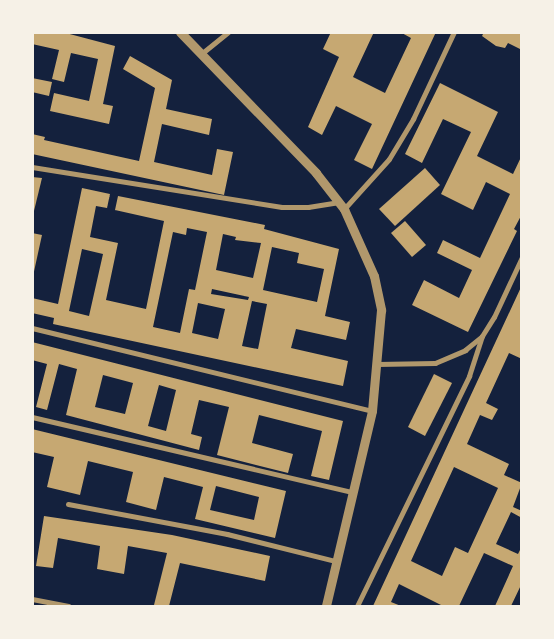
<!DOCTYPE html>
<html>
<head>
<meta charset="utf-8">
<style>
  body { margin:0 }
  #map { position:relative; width:554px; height:639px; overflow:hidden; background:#14213d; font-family:Barlow,sans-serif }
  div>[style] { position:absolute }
  .building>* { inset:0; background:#c6a872 }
  .minor>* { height:5px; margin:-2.5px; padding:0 2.5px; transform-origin:2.5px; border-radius:2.5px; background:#b1986c }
  .tertiary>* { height:9px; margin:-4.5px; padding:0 4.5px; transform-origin:4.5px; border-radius:4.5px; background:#b1986c }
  span { translate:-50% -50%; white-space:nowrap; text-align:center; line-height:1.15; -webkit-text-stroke:4.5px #f6f1e7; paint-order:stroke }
  .frame { position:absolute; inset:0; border:34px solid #f6f1e7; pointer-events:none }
</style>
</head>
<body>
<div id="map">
  <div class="building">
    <div style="clip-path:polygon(32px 32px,62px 32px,115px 46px,103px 104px,113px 106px,109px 124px,50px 111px,54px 93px,89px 101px,98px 59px,71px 53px,64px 82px,52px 79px,59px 50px,32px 44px)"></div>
    <div style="clip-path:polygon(331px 32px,374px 32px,353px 77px,385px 93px,411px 38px,400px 32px,436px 32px,372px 169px,354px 160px,372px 124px,336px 106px,322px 135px,308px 127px,339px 57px,323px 49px)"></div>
    <div style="clip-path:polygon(484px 32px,522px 32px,522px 50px,508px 43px,505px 48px,496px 46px,482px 36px)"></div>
    <div style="clip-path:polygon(130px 56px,172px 80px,166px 109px,212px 119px,209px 135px,162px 124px,154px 162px,212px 175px,217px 149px,233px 152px,224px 195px,32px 154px,32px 134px,45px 137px,44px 140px,139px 161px,155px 88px,123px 69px)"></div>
    <div style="clip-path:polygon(32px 78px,52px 82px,49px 96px,32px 92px)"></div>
    <div style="clip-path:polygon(440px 83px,498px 112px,477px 156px,513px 174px,522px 155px,522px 214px,514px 229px,517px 231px,468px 332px,412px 305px,424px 280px,459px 298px,472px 270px,437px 253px,443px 240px,480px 258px,510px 194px,486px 182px,473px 210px,441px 194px,471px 132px,443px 119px,422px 163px,405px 154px)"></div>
    <div style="clip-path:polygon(425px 168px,440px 185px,395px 226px,379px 209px)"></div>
    <div style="clip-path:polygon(32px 177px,42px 178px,33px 215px,32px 215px)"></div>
    <div style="clip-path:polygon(evenodd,82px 188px,110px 194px,107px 208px,96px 206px,90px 237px,118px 243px,106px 300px,146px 309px,164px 221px,115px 210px,118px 196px,265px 225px,264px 229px,339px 249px,325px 316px,350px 322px,346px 340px,296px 329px,291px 348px,348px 361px,343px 386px,53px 324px,54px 318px,32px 313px,32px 298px,58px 304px,82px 188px,187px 228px,207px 232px,195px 290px,189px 289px,180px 333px,153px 327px,173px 232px,186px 235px,187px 228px,82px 188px,223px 234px,236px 237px,235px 240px,261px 243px,253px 278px,216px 270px,223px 234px,82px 188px,272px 247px,299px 253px,297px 263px,324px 269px,317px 302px,263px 290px,272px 247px,82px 188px,82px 249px,103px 254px,89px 316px,69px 311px,82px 249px,82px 188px,212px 289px,249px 297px,248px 300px,211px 294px,212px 289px,82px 188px,252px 301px,267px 304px,258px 349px,242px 346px,252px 301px,82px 188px,198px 303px,225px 309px,218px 339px,192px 333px,198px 303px)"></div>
    <div style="clip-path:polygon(405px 221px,426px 245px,412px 257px,391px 233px)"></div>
    <div style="clip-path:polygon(32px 233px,42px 235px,33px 276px,32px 275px)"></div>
    <div style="clip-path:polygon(evenodd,522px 285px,522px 359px,509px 353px,486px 403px,498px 409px,492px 420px,480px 415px,467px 444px,509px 464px,504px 475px,522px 483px,513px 507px,522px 511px,522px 518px,511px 512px,496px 544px,518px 554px,522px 546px,522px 583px,511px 606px,495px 606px,513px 566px,484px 553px,459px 606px,443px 606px,399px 584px,391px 602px,401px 606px,373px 606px,522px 285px,454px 467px,498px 488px,468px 553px,455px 547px,442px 576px,411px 561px,454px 467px)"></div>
    <div style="clip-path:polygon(evenodd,32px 342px,343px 421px,329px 480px,311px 476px,322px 431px,259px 415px,252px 443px,293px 454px,288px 473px,217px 455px,229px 407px,199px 400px,191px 434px,202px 437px,199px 450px,66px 415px,77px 369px,59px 364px,47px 410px,36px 407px,47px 364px,32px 360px,32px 342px,103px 375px,133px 383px,125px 414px,95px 407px,103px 375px,32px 342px,159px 385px,176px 390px,166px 431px,148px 426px,159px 385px)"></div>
    <div style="clip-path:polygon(434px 374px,452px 383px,425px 436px,408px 427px)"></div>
    <div style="clip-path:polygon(evenodd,32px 429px,286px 491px,275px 538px,195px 519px,203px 487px,164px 477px,156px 510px,126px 502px,133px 472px,88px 461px,80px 495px,47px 487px,54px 457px,32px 452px,32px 429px,216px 486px,259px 497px,254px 520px,210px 510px,216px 486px)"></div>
    <div style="clip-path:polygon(44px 516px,172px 535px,270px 556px,265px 581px,180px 563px,169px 606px,154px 605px,167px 553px,128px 546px,124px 574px,97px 569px,100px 546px,58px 538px,53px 568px,36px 566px)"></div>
  </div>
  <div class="minor">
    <div style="left:201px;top:54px;width:35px;rotate:-39deg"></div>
    <div style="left:32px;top:167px;width:253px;rotate:9.1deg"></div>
    <div style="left:282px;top:207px;width:26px"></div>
    <div style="left:308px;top:207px;width:30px;rotate:-9deg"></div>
    <div style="left:344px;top:209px;width:67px;rotate:-48deg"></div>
    <div style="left:389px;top:159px;width:47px;rotate:-59deg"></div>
    <div style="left:413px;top:119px;width:96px;rotate:-64.8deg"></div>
    <div style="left:32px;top:328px;width:350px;rotate:13.7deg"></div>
    <div style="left:377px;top:364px;width:58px;rotate:-1deg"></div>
    <div style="left:435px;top:363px;width:33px;rotate:-23deg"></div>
    <div style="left:465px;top:350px;width:22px;rotate:-39deg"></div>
    <div style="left:482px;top:336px;width:22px;rotate:-58deg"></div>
    <div style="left:494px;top:317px;width:66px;rotate:-65deg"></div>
    <div style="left:32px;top:417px;width:329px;rotate:13.2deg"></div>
    <div style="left:68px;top:504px;width:162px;rotate:10.7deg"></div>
    <div style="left:227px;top:534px;width:111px;rotate:14deg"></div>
    <div style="left:32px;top:599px;width:37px;rotate:11deg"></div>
    <div style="left:357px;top:606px;width:256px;rotate:-64deg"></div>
    <div style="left:469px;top:376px;width:42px;rotate:-72deg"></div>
  </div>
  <div class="tertiary">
    <div style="left:180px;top:32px;width:196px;rotate:46deg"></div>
    <div style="left:316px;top:173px;width:46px;rotate:52.1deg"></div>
    <div style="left:344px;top:209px;width:73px;rotate:65.9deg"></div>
    <div style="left:374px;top:276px;width:35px;rotate:78deg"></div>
    <div style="left:381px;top:310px;width:101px;rotate:95.1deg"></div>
    <div style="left:372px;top:411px;width:200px;rotate:103.3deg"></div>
  </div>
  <div class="frame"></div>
</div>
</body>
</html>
